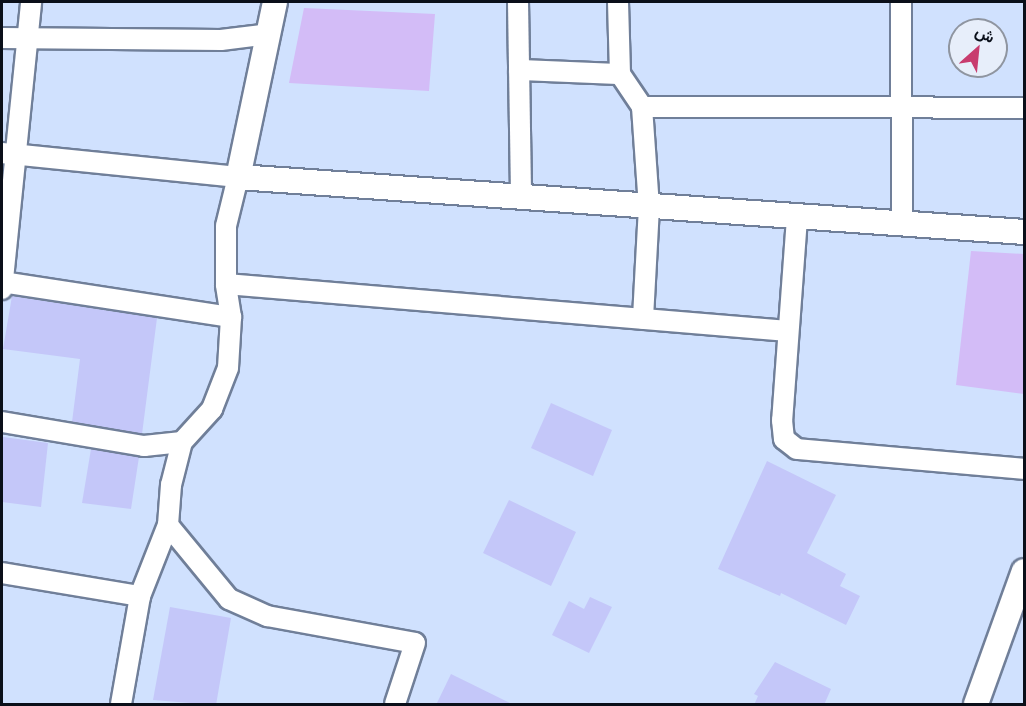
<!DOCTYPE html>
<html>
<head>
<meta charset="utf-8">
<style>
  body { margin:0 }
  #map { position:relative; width:1026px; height:706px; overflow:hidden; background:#d0e1fe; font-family:Ubuntu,Vazirmatn,sans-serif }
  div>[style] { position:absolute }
  .green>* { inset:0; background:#d3bcf7 }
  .building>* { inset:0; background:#c4c7f9 }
  .roads { filter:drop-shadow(2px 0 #707f99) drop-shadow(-2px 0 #707f99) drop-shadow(0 2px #707f99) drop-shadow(0 -2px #707f99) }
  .minor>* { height:20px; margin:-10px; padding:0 10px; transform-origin:10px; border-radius:10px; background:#fff }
  .tertiary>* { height:24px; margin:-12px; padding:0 12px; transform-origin:12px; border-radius:12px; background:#fff }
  span { translate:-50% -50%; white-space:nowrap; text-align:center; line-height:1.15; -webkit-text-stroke:4.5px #e7eefa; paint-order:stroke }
  .frame { position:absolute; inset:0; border:3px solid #0a0f19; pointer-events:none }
  .north { position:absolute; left:948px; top:18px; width:60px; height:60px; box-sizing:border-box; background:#e7eefa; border:2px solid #8f95a0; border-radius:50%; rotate:27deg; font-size:16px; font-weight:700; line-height:24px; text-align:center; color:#0a0f19 }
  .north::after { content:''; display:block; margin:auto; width:21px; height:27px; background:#c83c6e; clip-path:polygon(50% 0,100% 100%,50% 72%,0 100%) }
</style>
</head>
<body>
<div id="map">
  <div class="green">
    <div style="clip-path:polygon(304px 8px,435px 14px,429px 91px,289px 83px)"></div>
    <div style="clip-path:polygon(971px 251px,1024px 254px,1024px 394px,956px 385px)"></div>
  </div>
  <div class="building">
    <div style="clip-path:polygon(12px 296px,157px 318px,142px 434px,72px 422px,80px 359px,3px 349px)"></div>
    <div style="clip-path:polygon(551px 403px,612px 430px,593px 476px,531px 448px)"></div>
    <div style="clip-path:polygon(3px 437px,48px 443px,41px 507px,2px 502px)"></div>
    <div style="clip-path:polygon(91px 449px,139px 457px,131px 509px,82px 503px)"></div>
    <div style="clip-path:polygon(767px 461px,836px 495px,807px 553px,846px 574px,840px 586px,860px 596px,846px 625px,781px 593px,780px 596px,718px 569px)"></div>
    <div style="clip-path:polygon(509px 500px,576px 532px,551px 586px,483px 553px)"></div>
    <div style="clip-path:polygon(590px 597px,612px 607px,589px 653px,552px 635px,569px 601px,584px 609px)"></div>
    <div style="clip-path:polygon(170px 607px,231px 618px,216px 705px,153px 700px)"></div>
    <div style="clip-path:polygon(775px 662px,831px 689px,824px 705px,754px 705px,758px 696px,754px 694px)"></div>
    <div style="clip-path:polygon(451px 674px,514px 705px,436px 705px)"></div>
  </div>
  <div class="roads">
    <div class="minor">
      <div style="left:518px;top:2px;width:195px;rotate:89.1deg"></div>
      <div style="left:618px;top:2px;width:72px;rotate:88.4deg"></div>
      <div style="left:620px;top:74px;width:40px;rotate:56deg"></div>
      <div style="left:642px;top:107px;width:100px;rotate:86deg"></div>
      <div style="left:649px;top:207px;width:112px;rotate:93.1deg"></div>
      <div style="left:901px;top:2px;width:222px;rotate:89.7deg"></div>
      <div style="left:2px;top:38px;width:219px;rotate:0.5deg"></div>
      <div style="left:221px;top:40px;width:48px;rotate:-7.1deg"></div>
      <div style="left:519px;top:70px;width:101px;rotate:2.3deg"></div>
      <div style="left:642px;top:107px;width:382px;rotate:0.1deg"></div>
      <div style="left:2px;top:153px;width:237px;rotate:5.8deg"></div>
      <div style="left:238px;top:177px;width:50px;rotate:103.8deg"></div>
      <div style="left:226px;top:226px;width:58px;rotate:90deg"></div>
      <div style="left:226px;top:284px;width:564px;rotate:4.78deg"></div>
      <div style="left:797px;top:218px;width:203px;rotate:94.2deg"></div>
      <div style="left:782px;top:420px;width:19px;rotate:84deg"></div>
      <div style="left:784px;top:439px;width:16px;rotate:38deg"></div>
      <div style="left:797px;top:449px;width:228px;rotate:5deg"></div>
      <div style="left:2px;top:282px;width:232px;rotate:8.7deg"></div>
      <div style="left:231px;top:317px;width:33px;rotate:-99deg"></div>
      <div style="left:2px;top:289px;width:288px;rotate:-84.2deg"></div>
      <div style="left:2px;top:422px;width:144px;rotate:9.6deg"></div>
      <div style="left:144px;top:446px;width:38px;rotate:-6deg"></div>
      <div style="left:168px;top:525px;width:96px;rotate:50.5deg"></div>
      <div style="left:229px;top:599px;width:42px;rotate:24.1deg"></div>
      <div style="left:267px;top:616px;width:150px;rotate:10.3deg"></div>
      <div style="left:415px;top:643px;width:64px;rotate:108.2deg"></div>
      <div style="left:2px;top:573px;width:140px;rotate:9.5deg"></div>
      <div style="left:121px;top:704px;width:110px;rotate:-80deg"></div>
      <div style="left:140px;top:596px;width:76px;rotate:-68.5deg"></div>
      <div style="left:168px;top:525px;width:40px;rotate:-85.7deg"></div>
      <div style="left:171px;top:485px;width:44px;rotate:-75.7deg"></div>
      <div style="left:182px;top:442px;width:45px;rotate:-47.7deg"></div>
      <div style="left:212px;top:409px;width:44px;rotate:-68.7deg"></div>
      <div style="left:228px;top:368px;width:51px;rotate:-86.6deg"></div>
    </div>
    <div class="tertiary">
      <div style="left:275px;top:2px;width:179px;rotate:101.9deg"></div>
      <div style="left:238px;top:177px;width:788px;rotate:4deg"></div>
      <div style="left:976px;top:704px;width:141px;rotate:-70.2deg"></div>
    </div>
  </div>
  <div class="frame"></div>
  <div class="north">ش</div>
</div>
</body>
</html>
